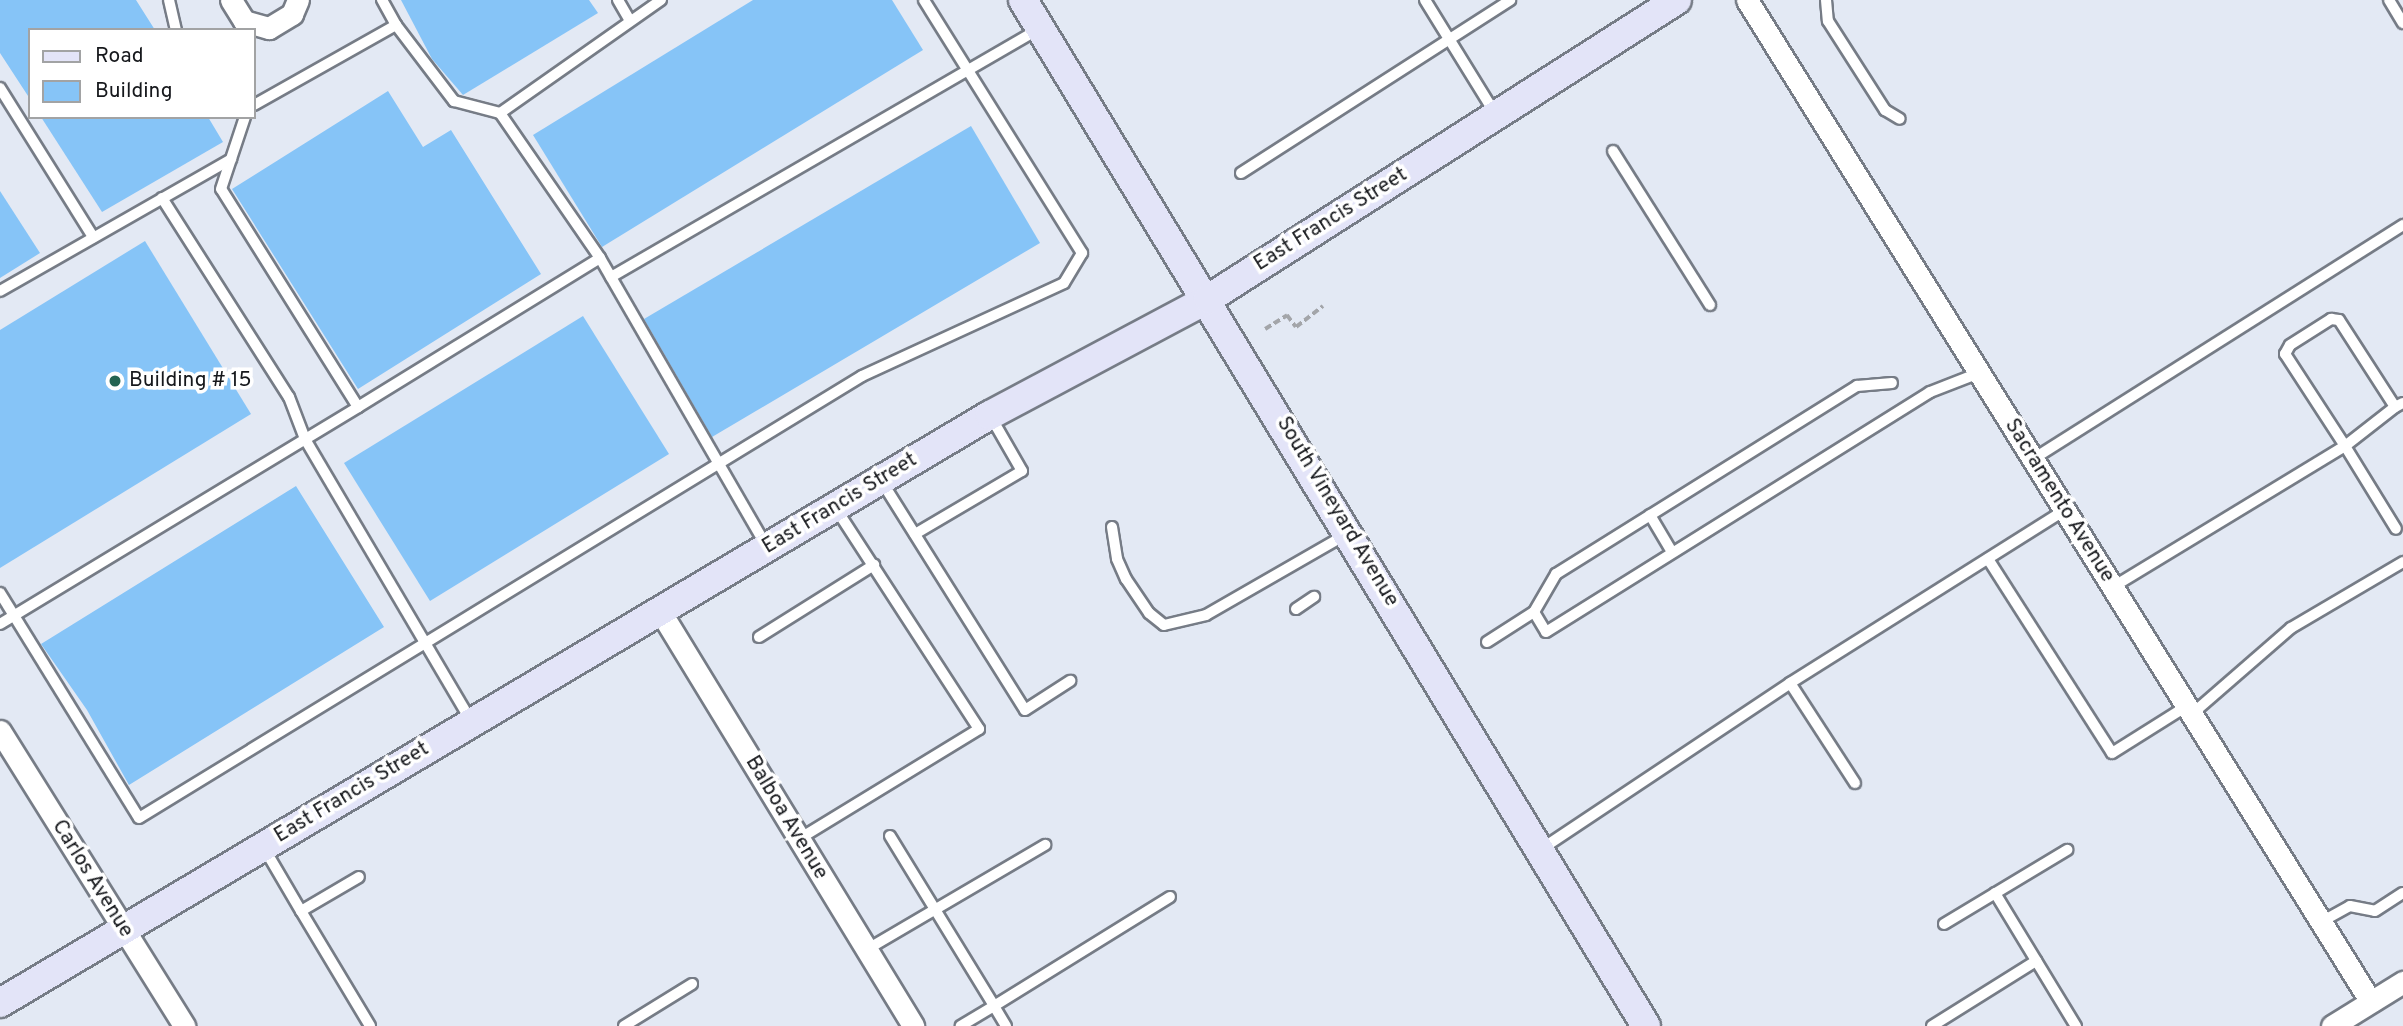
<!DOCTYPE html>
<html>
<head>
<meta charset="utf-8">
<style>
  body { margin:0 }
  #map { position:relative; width:2403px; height:1026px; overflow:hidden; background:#f6f8fd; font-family:Overpass,sans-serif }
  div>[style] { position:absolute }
  .built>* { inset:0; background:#e3e9f4 }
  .building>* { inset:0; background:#86c4f7 }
  .path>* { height:3.5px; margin-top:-1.75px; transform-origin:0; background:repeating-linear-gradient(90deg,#a3a5a9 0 7px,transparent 0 10.5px) }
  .roads { filter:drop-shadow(2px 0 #767c86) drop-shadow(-2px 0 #767c86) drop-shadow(0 2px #767c86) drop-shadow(0 -2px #767c86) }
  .lane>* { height:10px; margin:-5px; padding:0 5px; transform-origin:5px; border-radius:5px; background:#fff }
  .street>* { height:21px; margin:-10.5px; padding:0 10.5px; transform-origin:10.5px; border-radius:10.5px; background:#fff }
  .secondary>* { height:28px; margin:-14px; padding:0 14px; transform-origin:14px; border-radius:14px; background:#e3e4f8 }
  .dots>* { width:19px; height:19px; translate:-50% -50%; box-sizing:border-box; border:4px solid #fff; border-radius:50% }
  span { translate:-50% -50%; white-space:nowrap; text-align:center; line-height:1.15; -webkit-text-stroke:7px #fff; paint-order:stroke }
  .street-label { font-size:21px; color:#16181c }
  .poi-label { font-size:21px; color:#16181c }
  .left { translate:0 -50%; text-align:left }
  .legend { position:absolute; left:28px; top:28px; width:228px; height:91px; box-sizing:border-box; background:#fff; border:2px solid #a2a3a4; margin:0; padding:9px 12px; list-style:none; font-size:21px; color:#16181c }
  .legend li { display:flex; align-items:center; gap:14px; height:35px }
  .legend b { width:35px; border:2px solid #a2a3a4 }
</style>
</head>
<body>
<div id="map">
  <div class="built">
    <div style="clip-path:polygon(evenodd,0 0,2403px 0,2403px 1026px,0 1026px,0 0,30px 30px,254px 30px,254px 117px,30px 117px,30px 30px)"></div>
  </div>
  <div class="building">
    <div style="clip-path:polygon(0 0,136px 0,155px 30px,30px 30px,30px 99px,0 53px)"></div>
    <div style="clip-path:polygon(401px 0,589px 0,598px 13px,463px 95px,432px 59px)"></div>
    <div style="clip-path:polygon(753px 0,892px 0,923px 50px,602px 247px,533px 135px)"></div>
    <div style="clip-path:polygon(388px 91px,423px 147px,451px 130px,541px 274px,358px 389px,232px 189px)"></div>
    <div style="clip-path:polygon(41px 117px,208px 117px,223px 142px,102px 212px)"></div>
    <div style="clip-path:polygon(971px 126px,1040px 243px,712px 437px,644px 319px)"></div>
    <div style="clip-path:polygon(0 191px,40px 253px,0 278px)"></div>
    <div style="clip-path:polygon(145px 241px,251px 414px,0 568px,0 330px)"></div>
    <div style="clip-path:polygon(583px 316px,669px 454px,430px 601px,344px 463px)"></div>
    <div style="clip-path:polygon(296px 486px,384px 627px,129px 785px,87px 710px,41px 644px)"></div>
  </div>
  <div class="path">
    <div style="left:1265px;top:329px;width:26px;rotate:-32deg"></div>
    <div style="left:1287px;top:315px;width:15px;rotate:53deg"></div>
    <div style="left:1296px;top:327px;width:34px;rotate:-38deg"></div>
  </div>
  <div class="roads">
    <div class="lane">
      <div style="left:169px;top:0;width:31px;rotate:77deg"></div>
      <div style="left:618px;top:0;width:22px;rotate:60deg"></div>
      <div style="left:661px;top:0;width:197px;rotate:144.9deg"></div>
      <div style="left:500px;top:113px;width:176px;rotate:55.4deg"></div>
      <div style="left:600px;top:258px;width:334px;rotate:60deg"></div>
      <div style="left:1425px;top:0;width:135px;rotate:58.3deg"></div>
      <div style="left:1826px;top:0;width:21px;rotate:85deg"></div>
      <div style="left:1828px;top:21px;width:106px;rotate:57.4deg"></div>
      <div style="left:1885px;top:110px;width:17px;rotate:31deg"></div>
      <div style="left:2389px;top:0;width:27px;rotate:59deg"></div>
      <div style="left:396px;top:25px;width:96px;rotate:52.7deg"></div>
      <div style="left:454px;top:101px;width:48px;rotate:14.6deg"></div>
      <div style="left:0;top:88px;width:176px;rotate:58deg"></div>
      <div style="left:254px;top:105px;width:163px;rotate:-29.4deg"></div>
      <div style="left:396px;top:25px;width:29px;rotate:-119deg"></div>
      <div style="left:1613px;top:151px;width:182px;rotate:57.8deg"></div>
      <div style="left:1241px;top:173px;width:320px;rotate:-32.7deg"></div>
      <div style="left:162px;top:198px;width:236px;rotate:57.5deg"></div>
      <div style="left:289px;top:397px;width:45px;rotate:69.1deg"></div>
      <div style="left:305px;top:439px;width:329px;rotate:59.5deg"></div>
      <div style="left:611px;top:277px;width:494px;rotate:-30.1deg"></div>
      <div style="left:0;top:291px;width:266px;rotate:-29.7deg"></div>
      <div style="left:358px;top:407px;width:284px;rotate:-31.6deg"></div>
      <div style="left:2395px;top:407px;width:63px;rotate:142deg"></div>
      <div style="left:2345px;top:446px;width:97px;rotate:58.4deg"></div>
      <div style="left:2033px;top:459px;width:438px;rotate:-32.3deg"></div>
      <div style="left:882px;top:482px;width:269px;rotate:57.9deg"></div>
      <div style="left:1025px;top:710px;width:54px;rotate:-32.8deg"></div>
      <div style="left:1650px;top:515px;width:43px;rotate:59.3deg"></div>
      <div style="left:1112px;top:527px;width:32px;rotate:81deg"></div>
      <div style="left:1117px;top:559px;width:22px;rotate:66deg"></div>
      <div style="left:1126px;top:579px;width:41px;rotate:55.9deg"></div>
      <div style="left:1149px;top:613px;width:19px;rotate:39deg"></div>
      <div style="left:1164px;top:625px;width:43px;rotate:-13.4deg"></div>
      <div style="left:1206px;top:615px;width:163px;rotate:-29.9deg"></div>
      <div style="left:915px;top:534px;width:124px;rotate:-30.5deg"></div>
      <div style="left:1022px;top:471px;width:62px;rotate:-119.9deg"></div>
      <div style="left:1988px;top:559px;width:230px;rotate:57.4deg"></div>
      <div style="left:2112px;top:753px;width:89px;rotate:-32.1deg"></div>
      <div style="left:2113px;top:587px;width:271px;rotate:-31.3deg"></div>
      <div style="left:2345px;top:446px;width:110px;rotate:-123.1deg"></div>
      <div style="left:2285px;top:354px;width:10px;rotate:-61deg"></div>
      <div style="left:2290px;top:345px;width:49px;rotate:-32.4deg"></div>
      <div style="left:2331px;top:319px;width:8px;rotate:7deg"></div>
      <div style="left:2339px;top:320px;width:103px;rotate:57.2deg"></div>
      <div style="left:2395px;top:407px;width:9px;rotate:-27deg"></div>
      <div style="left:0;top:593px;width:264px;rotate:58.3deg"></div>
      <div style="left:139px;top:818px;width:847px;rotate:-31.44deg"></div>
      <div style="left:862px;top:376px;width:222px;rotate:-24.7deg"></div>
      <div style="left:1064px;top:283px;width:35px;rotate:-59deg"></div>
      <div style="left:1082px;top:253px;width:298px;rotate:-122deg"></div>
      <div style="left:1296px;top:609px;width:22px;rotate:-34deg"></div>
      <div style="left:1534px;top:612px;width:23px;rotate:59deg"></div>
      <div style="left:1546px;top:632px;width:453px;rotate:-32deg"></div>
      <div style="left:1930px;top:392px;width:53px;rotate:-21.2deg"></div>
      <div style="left:0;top:624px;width:419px;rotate:-31.2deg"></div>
      <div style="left:358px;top:407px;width:257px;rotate:-122.1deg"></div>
      <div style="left:221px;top:189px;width:76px;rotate:-71.6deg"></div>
      <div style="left:759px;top:637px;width:136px;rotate:-32.1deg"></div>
      <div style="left:1487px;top:642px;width:56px;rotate:-32.6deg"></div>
      <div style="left:1534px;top:612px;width:44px;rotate:-59.9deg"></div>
      <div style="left:1556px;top:574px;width:355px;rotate:-32deg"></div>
      <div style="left:1857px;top:386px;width:35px;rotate:-5deg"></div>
      <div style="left:2192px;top:714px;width:131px;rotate:-41deg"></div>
      <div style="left:2291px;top:628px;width:130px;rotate:-30.5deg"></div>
      <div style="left:1855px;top:783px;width:119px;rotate:-123deg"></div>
      <div style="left:1790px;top:683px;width:325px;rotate:-32.2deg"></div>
      <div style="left:890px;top:836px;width:199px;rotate:58.5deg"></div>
      <div style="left:994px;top:1006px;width:39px;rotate:149deg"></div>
      <div style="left:799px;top:839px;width:211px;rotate:-31.4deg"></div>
      <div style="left:979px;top:729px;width:262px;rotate:-123deg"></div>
      <div style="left:264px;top:848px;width:73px;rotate:59.6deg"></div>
      <div style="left:301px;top:911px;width:67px;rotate:-30.4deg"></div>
      <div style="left:1540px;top:850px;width:301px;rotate:-33.7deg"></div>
      <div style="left:1995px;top:893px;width:156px;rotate:58.7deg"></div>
      <div style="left:301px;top:911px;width:134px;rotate:59deg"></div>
      <div style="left:2321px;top:922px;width:33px;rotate:-29deg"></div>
      <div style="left:2350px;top:906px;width:25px;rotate:11deg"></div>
      <div style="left:2375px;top:911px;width:33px;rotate:-33deg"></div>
      <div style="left:1944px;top:924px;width:144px;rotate:-31deg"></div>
      <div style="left:866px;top:950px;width:208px;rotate:-30.4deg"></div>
      <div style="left:624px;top:1026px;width:80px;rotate:-31.7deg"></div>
      <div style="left:1006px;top:1026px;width:23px;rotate:-121deg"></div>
      <div style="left:994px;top:1006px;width:207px;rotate:-31.8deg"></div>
      <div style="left:1932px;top:1026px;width:123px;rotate:-32deg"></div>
    </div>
    <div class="street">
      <div style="left:231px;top:0;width:25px;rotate:58deg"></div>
      <div style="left:244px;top:21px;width:26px;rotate:16deg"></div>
      <div style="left:269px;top:28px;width:27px;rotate:-31deg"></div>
      <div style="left:292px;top:14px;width:15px;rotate:-67deg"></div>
      <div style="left:1747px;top:0;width:1180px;rotate:58.09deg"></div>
      <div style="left:660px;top:611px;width:486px;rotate:58.6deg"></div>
      <div style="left:0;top:731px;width:348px;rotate:58deg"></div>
      <div style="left:2332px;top:1026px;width:84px;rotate:-31.8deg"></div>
    </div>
    <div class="secondary">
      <div style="left:1023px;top:0;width:1200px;rotate:58.73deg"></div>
      <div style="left:0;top:1003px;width:1151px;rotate:-30.71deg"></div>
      <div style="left:990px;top:415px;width:247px;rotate:-28deg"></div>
      <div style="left:1208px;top:299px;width:556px;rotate:-32.52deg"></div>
    </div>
  </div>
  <div class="dots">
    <div style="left:115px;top:381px;background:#246452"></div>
  </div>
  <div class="street-label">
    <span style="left:1331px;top:220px;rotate:-32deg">East Francis Street</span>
    <span style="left:2059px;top:501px;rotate:58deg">Sacramento Avenue</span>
    <span style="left:840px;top:504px;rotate:-31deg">East Francis Street</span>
    <span style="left:1337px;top:512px;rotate:59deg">South Vineyard Avenue</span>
    <span style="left:352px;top:793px;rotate:-31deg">East Francis Street</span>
    <span style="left:786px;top:818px;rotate:59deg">Balboa Avenue</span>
    <span style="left:92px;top:879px;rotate:58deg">Carlos Avenue</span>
  </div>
  <div class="poi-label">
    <span class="left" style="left:129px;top:381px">Building # 15</span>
  </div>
  <ul class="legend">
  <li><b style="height:9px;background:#e3e4f8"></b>Road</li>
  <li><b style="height:19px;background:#86c4f7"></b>Building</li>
  </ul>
</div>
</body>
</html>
